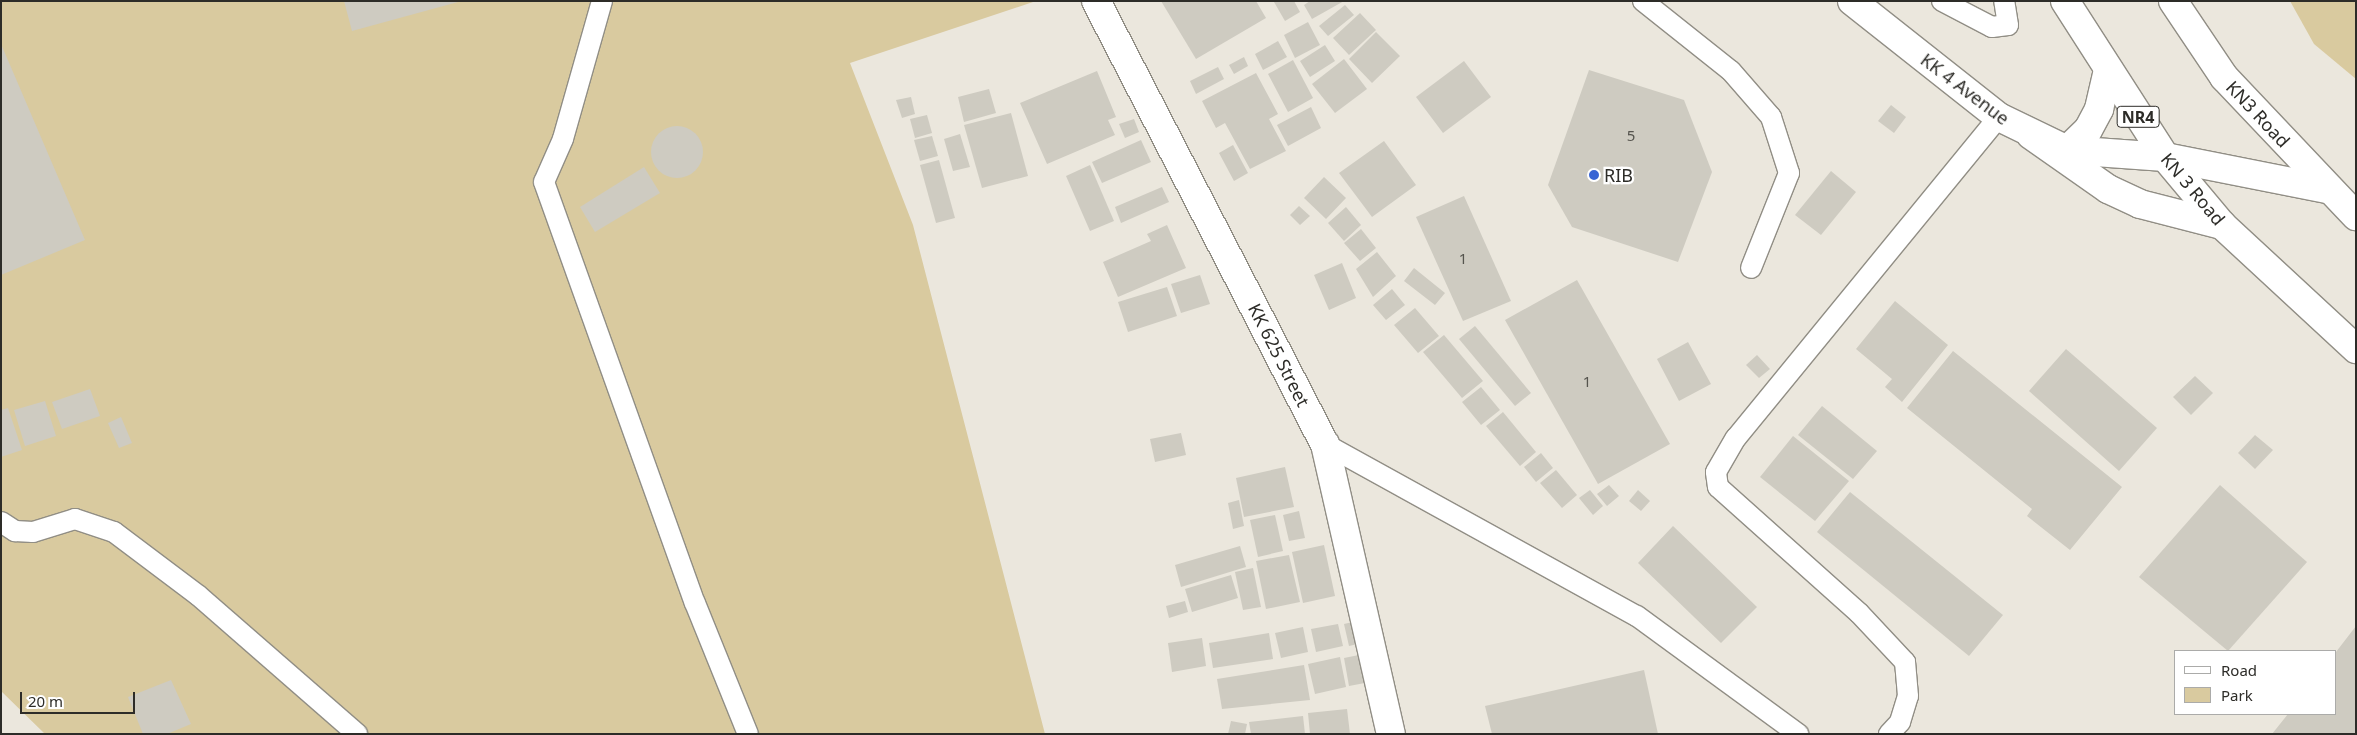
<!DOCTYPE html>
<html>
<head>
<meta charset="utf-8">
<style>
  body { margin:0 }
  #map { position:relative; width:2357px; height:735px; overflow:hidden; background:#ebe7dd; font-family:"Noto Sans",sans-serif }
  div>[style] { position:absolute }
  .green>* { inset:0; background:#d9ca9f }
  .building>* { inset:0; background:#cecbc1 }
  .round { border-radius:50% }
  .roads { filter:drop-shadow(1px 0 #918e85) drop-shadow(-1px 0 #918e85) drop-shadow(0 1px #918e85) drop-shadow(0 -1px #918e85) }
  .lane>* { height:20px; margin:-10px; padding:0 10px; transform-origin:10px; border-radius:10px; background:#fff }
  .street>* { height:28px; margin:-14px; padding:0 14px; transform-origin:14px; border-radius:14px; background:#fff }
  .secondary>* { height:28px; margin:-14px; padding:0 14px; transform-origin:14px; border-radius:14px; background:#fff }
  .highway>* { height:28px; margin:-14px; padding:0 14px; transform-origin:14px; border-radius:14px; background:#fff }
  .dots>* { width:14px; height:14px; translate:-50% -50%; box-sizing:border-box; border:2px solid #fff; border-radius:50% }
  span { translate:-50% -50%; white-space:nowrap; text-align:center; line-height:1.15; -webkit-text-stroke:4.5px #fff; paint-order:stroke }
  .number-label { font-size:15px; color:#55544e }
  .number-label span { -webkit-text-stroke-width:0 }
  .shield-label span { padding:1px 4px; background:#fff; border:1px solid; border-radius:4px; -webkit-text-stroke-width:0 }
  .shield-label { font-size:16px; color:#2d2c28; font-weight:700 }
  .street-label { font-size:18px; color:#2d2c28 }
  .poi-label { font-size:18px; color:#2d2c28 }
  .left { translate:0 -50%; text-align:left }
  .frame { position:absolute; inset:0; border:2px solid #2d2c28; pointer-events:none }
  .legend { position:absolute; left:2174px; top:650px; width:162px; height:65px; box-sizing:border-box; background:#fff; border:1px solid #ababa9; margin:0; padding:6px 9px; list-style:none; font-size:15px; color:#2d2c28 }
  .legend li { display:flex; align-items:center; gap:10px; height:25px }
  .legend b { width:25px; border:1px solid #ababa9 }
  .scale { position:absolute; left:20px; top:692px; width:115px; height:22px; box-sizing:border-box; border:2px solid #2d2c28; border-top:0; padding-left:6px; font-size:15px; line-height:18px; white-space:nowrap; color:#2d2c28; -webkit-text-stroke:4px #fff; paint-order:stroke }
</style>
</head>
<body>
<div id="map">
  <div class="green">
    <div style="clip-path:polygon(1px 1px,1036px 1px,850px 63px,913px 225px,1045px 734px,45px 734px,1px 691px)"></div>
    <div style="clip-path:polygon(2290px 1px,2356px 1px,2356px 79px,2314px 44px)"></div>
  </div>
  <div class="building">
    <div style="clip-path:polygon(344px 1px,458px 1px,458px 2px,352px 31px)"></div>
    <div style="clip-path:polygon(1161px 1px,1256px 1px,1266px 18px,1196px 59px)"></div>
    <div style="clip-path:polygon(1294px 1px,1300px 12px,1285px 21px,1274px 2px)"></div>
    <div style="clip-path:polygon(1310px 1px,1344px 1px,1312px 19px,1304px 5px)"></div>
    <div style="clip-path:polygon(1345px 5px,1354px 15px,1328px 36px,1319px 26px)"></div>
    <div style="clip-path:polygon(1360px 13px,1376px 30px,1349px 55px,1333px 38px)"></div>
    <div style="clip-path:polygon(1308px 22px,1320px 45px,1295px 58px,1284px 35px)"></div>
    <div style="clip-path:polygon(1376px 32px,1400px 56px,1372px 83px,1349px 59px)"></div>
    <div style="clip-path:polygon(1278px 41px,1287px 57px,1263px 70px,1255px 54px)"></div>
    <div style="clip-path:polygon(1px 44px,85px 240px,1px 275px)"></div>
    <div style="clip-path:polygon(1325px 45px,1335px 61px,1310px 77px,1300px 61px)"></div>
    <div style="clip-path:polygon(1244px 57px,1248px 66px,1234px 74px,1229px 65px)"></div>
    <div style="clip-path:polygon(1344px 59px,1367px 89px,1335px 113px,1312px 84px)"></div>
    <div style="clip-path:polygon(1293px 60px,1313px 98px,1288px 112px,1268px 74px)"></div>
    <div style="clip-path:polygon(1464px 61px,1491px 97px,1443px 133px,1416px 97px)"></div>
    <div style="clip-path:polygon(1218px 67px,1224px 79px,1196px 94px,1190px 81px)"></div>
    <div style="clip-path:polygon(1589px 70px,1684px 100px,1712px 172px,1678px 262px,1572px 227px,1548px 185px)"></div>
    <div style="clip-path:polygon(1097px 71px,1116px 117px,1108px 120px,1115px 135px,1047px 164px,1020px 103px)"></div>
    <div style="clip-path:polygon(1256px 73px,1278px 114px,1269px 119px,1286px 151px,1250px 169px,1225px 123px,1216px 128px,1202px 101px)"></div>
    <div style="clip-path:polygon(989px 89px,996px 113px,964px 122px,958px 97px)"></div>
    <div style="clip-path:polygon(911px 97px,915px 114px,902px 118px,896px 100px)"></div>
    <div style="clip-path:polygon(1891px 105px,1906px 117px,1894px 133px,1878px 121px)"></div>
    <div style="clip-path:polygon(1311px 107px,1321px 128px,1288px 146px,1277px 125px)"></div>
    <div style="clip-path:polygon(1011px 113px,1028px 176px,982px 188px,964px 125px)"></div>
    <div style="clip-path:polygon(927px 115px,932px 133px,915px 138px,910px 119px)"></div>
    <div style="clip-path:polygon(1134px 119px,1139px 132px,1125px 138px,1119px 124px)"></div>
    <div class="round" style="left:651px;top:126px;width:52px;height:52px"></div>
    <div style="clip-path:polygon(960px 134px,970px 167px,953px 171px,944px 139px)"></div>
    <div style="clip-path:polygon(932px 136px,938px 156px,920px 161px,914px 140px)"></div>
    <div style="clip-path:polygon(1141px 140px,1151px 162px,1102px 183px,1092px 162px)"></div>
    <div style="clip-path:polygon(1384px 141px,1416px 185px,1372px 217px,1339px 173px)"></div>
    <div style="clip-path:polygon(1233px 145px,1248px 173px,1234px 181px,1219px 153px)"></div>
    <div style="clip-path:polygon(939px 160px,955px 218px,936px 223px,920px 165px)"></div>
    <div style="clip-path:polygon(1090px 165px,1114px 221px,1090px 231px,1066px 176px)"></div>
    <div style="clip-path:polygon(644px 167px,660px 193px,595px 232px,580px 207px)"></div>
    <div style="clip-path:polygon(1831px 171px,1856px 192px,1821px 235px,1795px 215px)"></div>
    <div style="clip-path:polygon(1324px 177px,1346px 198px,1326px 219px,1304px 198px)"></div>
    <div style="clip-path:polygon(1162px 187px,1169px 202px,1121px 223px,1115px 207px)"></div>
    <div style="clip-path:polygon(1464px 196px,1511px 301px,1463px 321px,1416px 217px)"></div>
    <div style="clip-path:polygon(1299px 206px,1310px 216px,1300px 225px,1290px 215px)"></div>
    <div style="clip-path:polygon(1346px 207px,1361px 225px,1344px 241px,1328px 223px)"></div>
    <div style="clip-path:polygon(1167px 225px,1186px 268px,1118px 297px,1103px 262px,1151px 241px,1147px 234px)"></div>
    <div style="clip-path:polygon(1361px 229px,1376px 248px,1360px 261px,1344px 243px)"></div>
    <div style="clip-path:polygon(1377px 252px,1396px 276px,1373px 297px,1356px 269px)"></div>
    <div style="clip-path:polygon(1342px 263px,1356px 298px,1329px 310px,1314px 275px)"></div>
    <div style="clip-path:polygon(1414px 268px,1445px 293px,1435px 305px,1404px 281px)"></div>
    <div style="clip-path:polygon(1200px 275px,1210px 304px,1181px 313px,1171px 284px)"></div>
    <div style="clip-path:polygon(1577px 280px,1670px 444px,1598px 484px,1505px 320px)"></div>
    <div style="clip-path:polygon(1167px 287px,1177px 316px,1128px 332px,1118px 302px)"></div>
    <div style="clip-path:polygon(1392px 289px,1405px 305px,1386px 320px,1373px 305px)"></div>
    <div style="clip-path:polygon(1895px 301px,1948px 345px,1902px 402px,1885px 387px,1892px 379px,1856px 349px)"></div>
    <div style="clip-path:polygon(1415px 308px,1439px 336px,1418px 353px,1394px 325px)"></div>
    <div style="clip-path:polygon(1475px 326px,1531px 393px,1515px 406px,1459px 339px)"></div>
    <div style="clip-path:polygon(1444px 335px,1483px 381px,1462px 398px,1423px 352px)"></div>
    <div style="clip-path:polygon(1688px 342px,1711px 384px,1679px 401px,1657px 359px)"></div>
    <div style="clip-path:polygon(2066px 349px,2157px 428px,2119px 471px,2029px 391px)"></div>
    <div style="clip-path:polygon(1953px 351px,2122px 487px,2070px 550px,2027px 516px,2032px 509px,1907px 408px)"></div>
    <div style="clip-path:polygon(1757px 355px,1770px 369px,1759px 378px,1746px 365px)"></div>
    <div style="clip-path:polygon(2195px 376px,2213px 393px,2191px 415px,2173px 397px)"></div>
    <div style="clip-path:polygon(1481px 387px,1500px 410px,1481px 425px,1462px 402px)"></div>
    <div style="clip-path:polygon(90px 389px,100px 416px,62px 429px,52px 402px)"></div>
    <div style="clip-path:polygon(45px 401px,56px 436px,25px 446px,14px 410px)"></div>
    <div style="clip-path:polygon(1822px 406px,1877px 451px,1853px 479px,1798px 435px)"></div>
    <div style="clip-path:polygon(8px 408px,22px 450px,1px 457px,1px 410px)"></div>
    <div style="clip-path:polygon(1503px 412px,1536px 452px,1520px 466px,1486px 426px)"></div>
    <div style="clip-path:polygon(121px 417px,132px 443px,119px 448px,108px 423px)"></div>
    <div style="clip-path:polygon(1181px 433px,1186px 455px,1155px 462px,1150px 439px)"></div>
    <div style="clip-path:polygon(2255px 435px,2273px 450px,2255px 469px,2238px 453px)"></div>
    <div style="clip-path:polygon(1793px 436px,1849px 481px,1815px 521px,1760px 477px)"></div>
    <div style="clip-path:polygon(1541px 453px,1553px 468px,1536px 482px,1524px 467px)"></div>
    <div style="clip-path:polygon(1285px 467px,1294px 507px,1244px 517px,1236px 478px)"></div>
    <div style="clip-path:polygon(1556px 470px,1577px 495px,1562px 508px,1540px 483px)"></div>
    <div style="clip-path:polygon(1609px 485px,1619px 496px,1607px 506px,1597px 494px)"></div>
    <div style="clip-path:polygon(2220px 485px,2307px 562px,2228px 651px,2139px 577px)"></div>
    <div style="clip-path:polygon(1590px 490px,1603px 506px,1593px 515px,1579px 498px)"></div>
    <div style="clip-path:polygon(1638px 490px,1650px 501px,1641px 511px,1629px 501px)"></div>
    <div style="clip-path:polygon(1850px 492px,2003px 615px,1969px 656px,1817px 532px)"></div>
    <div style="clip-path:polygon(1239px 500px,1244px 526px,1233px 529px,1228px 503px)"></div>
    <div style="clip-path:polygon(1299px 511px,1305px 538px,1289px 541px,1283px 515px)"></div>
    <div style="clip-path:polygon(1275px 515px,1283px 551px,1258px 557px,1250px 520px)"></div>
    <div style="clip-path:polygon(1673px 526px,1757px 607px,1721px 643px,1638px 563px)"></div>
    <div style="clip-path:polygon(1324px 545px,1335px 596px,1303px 603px,1292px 552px)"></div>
    <div style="clip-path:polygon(1240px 546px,1246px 567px,1181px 587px,1175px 565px)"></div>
    <div style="clip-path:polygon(1289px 555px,1300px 602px,1266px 609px,1256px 561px)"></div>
    <div style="clip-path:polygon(1253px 568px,1261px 607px,1243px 610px,1235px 572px)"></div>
    <div style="clip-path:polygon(1231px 575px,1238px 598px,1192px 612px,1185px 589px)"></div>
    <div style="clip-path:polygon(1185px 601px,1188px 612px,1169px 618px,1166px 606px)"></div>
    <div style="clip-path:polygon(1357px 621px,1362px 643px,1349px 646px,1344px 624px)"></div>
    <div style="clip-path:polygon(1338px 624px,1343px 646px,1316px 652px,1311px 629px)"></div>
    <div style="clip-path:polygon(2356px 626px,2356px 734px,2272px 734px,2288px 714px,2336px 714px,2336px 652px)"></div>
    <div style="clip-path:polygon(1303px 627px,1308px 652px,1281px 658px,1275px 633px)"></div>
    <div style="clip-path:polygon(1269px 633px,1273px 659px,1213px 668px,1209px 643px)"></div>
    <div style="clip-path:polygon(1202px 638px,1206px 666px,1172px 672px,1168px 643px)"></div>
    <div style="clip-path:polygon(1364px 654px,1370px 682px,1349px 686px,1344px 658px)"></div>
    <div style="clip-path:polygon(1340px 657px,1346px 687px,1315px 694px,1308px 664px)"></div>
    <div style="clip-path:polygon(1304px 665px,1310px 700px,1222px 709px,1217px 679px)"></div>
    <div style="clip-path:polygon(1644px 670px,1658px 734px,1492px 734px,1485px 706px)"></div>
    <div style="clip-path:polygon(171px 680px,191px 724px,167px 734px,143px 734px,128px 697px)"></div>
    <div style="clip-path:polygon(1347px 709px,1350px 734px,1310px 734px,1308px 713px)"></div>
    <div style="clip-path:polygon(1303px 716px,1305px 734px,1251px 734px,1249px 722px)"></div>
    <div style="clip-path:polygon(1231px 721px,1247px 724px,1245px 734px,1228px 734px)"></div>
  </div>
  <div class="roads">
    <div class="lane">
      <div style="left:602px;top:1px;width:143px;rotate:105.8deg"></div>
      <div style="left:563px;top:139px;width:47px;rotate:113.8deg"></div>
      <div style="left:544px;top:182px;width:447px;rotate:70.3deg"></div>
      <div style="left:695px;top:603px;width:141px;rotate:68deg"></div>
      <div style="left:1643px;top:1px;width:112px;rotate:38.5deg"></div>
      <div style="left:1731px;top:71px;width:61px;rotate:49deg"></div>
      <div style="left:1771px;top:117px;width:59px;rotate:72.2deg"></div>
      <div style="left:1789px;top:173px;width:102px;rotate:111.8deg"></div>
      <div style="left:1942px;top:1px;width:56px;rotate:27.5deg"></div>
      <div style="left:1992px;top:27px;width:16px;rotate:-7deg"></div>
      <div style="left:2008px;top:25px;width:24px;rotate:-99deg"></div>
      <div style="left:1325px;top:444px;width:356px;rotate:28.9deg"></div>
      <div style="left:1637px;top:616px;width:200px;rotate:36.2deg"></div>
      <div style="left:1px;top:522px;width:17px;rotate:33deg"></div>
      <div style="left:15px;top:531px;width:18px;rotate:3deg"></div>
      <div style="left:33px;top:532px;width:44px;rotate:-17.2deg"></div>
      <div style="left:75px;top:519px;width:41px;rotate:18.4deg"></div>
      <div style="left:114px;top:532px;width:106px;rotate:37deg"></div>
      <div style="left:199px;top:596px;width:210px;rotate:41.1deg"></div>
      <div style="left:1889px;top:734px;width:16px;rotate:-47deg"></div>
      <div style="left:1900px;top:722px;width:27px;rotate:-73deg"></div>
      <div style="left:1908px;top:696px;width:34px;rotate:-95deg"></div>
      <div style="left:1905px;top:662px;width:67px;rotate:-133.2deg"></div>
      <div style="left:1859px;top:613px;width:189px;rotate:-138.2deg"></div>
      <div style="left:1718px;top:487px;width:15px;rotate:-98deg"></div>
      <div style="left:1716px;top:472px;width:39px;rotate:-60deg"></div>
      <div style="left:1736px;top:438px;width:415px;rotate:-50.7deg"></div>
    </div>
    <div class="street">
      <div style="left:1096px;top:1px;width:499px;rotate:62.7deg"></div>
      <div style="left:1325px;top:444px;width:297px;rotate:77.2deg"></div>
    </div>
    <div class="secondary">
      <div style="left:1852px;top:1px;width:187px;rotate:38.3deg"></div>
      <div style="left:1999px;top:117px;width:76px;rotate:25.9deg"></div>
      <div style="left:2067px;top:150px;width:98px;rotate:4.1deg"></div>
      <div style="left:2165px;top:157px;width:165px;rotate:11.2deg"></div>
    </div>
    <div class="highway">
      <div style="left:2065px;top:1px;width:185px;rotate:57.3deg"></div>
      <div style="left:2165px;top:157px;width:89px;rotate:50deg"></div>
      <div style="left:2222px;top:225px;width:183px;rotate:42.8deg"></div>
      <div style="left:2173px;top:1px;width:92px;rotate:56.1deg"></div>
      <div style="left:2224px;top:77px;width:192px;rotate:46.5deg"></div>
      <div style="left:2031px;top:135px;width:94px;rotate:35deg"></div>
      <div style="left:2108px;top:189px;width:35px;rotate:25deg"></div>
      <div style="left:2140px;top:204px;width:85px;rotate:14.4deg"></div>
      <div style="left:2067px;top:150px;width:29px;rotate:-44deg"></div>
      <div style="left:2088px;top:130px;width:24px;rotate:-62deg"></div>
      <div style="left:2099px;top:109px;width:39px;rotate:-77deg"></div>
    </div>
  </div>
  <div class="dots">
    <div style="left:1594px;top:175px;background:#3864d4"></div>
  </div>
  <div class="number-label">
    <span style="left:1631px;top:136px">5</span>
    <span style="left:1463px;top:259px">1</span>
    <span style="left:1587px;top:382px">1</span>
  </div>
  <div class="shield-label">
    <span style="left:2138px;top:117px">NR4</span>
  </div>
  <div class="street-label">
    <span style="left:1965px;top:89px;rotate:37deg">KK 4 Avenue</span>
    <span style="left:2258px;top:114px;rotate:47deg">KN3 Road</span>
    <span style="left:2193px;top:189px;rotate:50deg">KN 3 Road</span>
    <span style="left:1279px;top:355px;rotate:63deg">KK 625 Street</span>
  </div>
  <div class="poi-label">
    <span class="left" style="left:1604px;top:175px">RIB</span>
  </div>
  <div class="frame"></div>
  <ul class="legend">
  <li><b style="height:6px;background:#fff"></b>Road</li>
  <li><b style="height:14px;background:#d9ca9f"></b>Park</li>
  </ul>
  <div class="scale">20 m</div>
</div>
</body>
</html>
